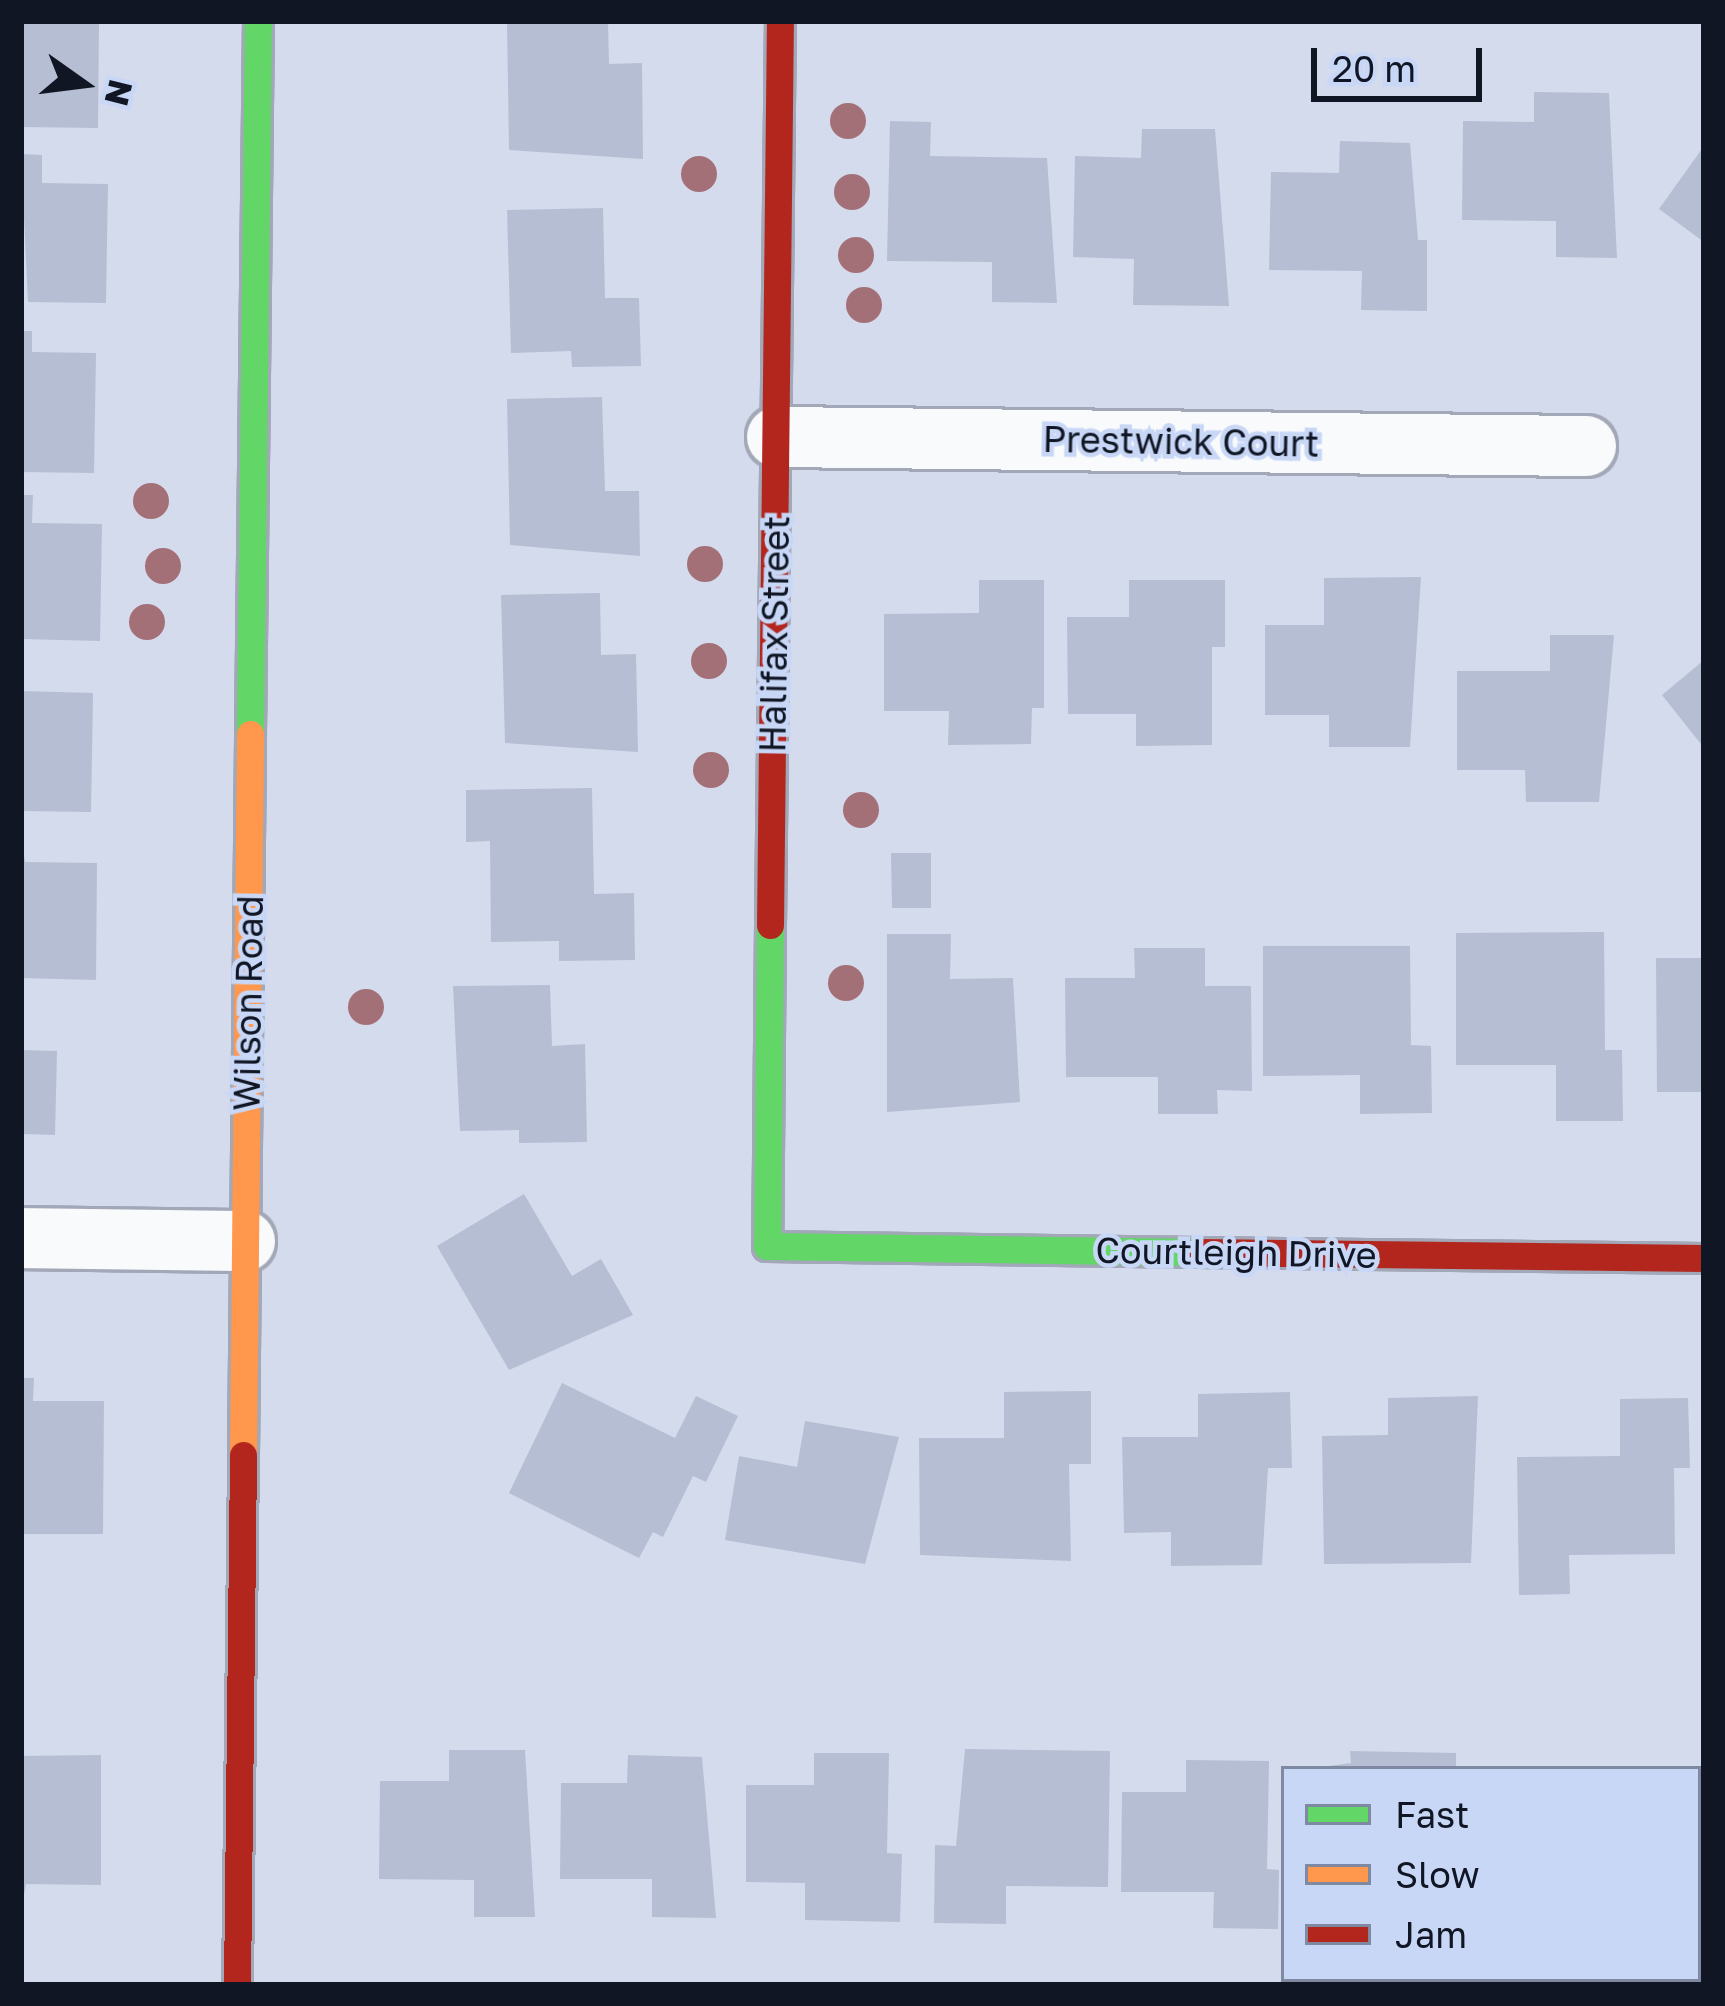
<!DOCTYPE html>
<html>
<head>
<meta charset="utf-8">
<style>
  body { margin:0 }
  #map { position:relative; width:1725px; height:2006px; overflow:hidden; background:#d4dbec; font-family:"Golos Text",sans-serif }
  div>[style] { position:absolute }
  .building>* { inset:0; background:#b6bed3 }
  .roads { filter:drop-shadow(3px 0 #a2a8b7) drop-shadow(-3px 0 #a2a8b7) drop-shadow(0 3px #a2a8b7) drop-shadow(0 -3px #a2a8b7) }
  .street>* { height:60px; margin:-30px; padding:0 30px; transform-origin:30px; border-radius:30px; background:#f9fafc }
  .fast>* { height:27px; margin:-13.5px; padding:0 13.5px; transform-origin:13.5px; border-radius:13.5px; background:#63d668 }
  .slow>* { height:27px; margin:-13.5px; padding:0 13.5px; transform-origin:13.5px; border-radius:13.5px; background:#ff974d }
  .jam>* { height:27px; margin:-13.5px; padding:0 13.5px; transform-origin:13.5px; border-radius:13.5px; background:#b3261e }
  .trees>* { width:36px; height:36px; margin:-18px; border-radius:50%; background:#a47078 }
  span { translate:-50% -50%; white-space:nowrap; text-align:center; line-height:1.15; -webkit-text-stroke:9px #c9d7f7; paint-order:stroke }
  .street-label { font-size:36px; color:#101623 }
  .frame { position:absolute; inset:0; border:24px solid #101623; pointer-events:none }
  .legend { position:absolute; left:1281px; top:1766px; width:420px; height:216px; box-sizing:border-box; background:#c9d7f7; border:3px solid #7f8aa2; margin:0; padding:15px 21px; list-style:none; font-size:36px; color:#101623 }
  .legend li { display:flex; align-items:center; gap:24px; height:60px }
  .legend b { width:60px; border:3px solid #7f8aa2 }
  .north { position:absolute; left:24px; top:24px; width:120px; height:120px; -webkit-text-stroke:9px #c9d7f7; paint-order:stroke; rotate:104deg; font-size:33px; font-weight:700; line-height:48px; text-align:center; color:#101623 }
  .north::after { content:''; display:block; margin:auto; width:42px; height:54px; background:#101623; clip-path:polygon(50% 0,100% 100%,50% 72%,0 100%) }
  .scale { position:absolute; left:1311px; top:48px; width:171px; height:54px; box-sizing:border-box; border:6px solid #101623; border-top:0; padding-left:15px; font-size:36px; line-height:42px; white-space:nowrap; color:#101623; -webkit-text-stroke:9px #c9d7f7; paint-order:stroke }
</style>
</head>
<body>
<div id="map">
  <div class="building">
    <div style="clip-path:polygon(21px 21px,99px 21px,98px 128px,21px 127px)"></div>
    <div style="clip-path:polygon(507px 21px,608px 21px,609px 64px,642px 63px,643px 159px,509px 150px)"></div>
    <div style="clip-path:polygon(1534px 92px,1609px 93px,1617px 258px,1556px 257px,1556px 221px,1462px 220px,1463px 121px,1534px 122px)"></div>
    <div style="clip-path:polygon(890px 121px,931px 122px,930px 156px,1047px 158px,1057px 303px,992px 302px,992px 262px,887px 261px)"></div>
    <div style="clip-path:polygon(1142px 129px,1215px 129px,1229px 306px,1133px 305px,1134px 259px,1073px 257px,1075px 156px,1141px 158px)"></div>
    <div style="clip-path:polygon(1340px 141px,1410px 143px,1418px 240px,1427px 240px,1427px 311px,1361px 310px,1362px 271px,1269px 270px,1271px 172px,1339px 173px)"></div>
    <div style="clip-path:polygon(1704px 146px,1704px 242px,1659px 209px)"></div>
    <div style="clip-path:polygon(21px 154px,42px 155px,42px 183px,108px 184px,106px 303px,28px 302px)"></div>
    <div style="clip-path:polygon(603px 208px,605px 298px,639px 298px,641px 366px,572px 367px,571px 351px,511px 353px,507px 210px)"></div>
    <div style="clip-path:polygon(21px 331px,32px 331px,32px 352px,96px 353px,94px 473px,21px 472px)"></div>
    <div style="clip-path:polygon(602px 397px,605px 491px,639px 491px,640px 556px,510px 545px,507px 399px)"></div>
    <div style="clip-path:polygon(21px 495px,33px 495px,32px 523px,102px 524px,100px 641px,22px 639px)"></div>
    <div style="clip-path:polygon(1421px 577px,1410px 747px,1329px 747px,1329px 715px,1265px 715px,1265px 625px,1324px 625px,1324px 578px)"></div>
    <div style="clip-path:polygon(979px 580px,1044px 580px,1044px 708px,1032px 708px,1031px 744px,948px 745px,949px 711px,884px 711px,884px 614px,979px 613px)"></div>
    <div style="clip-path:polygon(1129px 580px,1225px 580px,1225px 647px,1212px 647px,1212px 745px,1136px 746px,1136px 714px,1068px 714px,1067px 617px,1129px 617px)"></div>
    <div style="clip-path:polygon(600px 593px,601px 655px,636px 654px,638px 752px,505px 743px,501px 595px)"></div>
    <div style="clip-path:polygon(1550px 635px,1614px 635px,1599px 802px,1526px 802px,1525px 770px,1457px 770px,1457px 671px,1550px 671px)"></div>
    <div style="clip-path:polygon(1704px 660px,1704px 748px,1662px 695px)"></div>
    <div style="clip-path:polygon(21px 691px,93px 693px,91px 812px,21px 811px)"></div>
    <div style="clip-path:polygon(592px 788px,594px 894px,634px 893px,635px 960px,559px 961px,559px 941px,491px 942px,490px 841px,466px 842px,466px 790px)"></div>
    <div style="clip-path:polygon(21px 833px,25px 862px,97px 863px,96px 980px,21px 978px)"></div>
    <div style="clip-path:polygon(891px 853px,931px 853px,931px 908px,892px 908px)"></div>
    <div style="clip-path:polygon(1604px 932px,1605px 1050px,1622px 1050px,1623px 1121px,1556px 1121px,1556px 1065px,1456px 1065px,1456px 933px)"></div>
    <div style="clip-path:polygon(887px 934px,951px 934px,950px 979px,1013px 978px,1020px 1102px,887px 1112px)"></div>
    <div style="clip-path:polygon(1263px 946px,1410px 946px,1411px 1045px,1431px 1046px,1432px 1113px,1360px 1114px,1360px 1075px,1263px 1076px)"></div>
    <div style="clip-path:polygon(1134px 948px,1205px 948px,1205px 986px,1251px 986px,1252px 1091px,1217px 1090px,1218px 1114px,1158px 1114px,1158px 1077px,1066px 1077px,1065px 978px,1135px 978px)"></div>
    <div style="clip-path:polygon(1656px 958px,1704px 958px,1704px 1092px,1657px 1092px)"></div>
    <div style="clip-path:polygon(550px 985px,552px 1046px,585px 1044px,587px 1142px,519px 1143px,519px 1130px,460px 1131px,453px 986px)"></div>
    <div style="clip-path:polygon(21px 1050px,57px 1051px,55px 1135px,21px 1134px)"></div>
    <div style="clip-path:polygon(524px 1194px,572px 1276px,601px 1259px,633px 1315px,509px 1370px,437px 1246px)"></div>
    <div style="clip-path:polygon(21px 1378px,34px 1378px,33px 1401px,104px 1401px,103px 1534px,23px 1534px)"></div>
    <div style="clip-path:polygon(562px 1383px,675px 1438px,696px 1396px,738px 1416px,706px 1482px,693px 1476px,663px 1537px,653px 1532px,639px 1558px,509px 1493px)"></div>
    <div style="clip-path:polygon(1091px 1391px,1091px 1464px,1069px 1464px,1071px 1561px,920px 1555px,919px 1438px,1004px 1438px,1004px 1392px)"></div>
    <div style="clip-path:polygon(1290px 1392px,1292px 1468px,1268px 1468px,1262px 1565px,1171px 1566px,1171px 1532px,1124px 1533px,1122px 1437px,1198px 1437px,1198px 1394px)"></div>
    <div style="clip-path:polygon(1478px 1396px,1471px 1563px,1324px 1564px,1322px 1436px,1388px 1435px,1388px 1398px)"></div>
    <div style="clip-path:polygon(1688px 1398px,1690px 1468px,1674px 1468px,1675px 1554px,1569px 1555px,1570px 1594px,1519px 1595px,1517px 1457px,1620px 1456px,1620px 1399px)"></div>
    <div style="clip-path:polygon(805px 1421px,899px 1437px,865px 1564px,725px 1540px,739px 1456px,797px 1467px)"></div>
    <div style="clip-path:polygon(965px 1749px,1110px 1751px,1108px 1887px,1006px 1886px,1006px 1924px,934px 1923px,935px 1845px,956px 1846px)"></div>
    <div style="clip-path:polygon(449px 1750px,525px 1750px,535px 1917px,474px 1917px,474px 1880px,379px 1879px,380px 1781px,449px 1781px)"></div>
    <div style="clip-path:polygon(1350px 1751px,1456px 1753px,1456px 1769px,1306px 1769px,1351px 1763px)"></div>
    <div style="clip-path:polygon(814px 1753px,889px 1753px,887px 1853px,902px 1854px,900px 1922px,805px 1920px,805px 1883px,746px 1882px,746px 1785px,814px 1785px)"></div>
    <div style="clip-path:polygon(101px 1755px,101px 1885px,26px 1884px,21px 1912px,21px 1756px)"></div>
    <div style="clip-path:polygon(628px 1755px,702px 1757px,716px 1918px,652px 1917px,652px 1879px,560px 1879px,561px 1783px,627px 1783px)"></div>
    <div style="clip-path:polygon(1186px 1760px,1269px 1761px,1267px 1869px,1279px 1870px,1278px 1929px,1213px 1928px,1214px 1892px,1121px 1892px,1122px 1792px,1186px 1792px)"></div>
  </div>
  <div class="roads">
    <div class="street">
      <div style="left:777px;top:437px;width:809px;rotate:0.64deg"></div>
      <div style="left:21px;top:1238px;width:224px;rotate:0.8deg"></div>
    </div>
    <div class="fast">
      <div style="left:250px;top:734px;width:713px;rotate:-89.36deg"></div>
      <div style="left:770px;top:925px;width:321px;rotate:90.5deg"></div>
      <div style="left:767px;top:1246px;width:430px;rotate:0.8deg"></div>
    </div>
    <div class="slow">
      <div style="left:243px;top:1455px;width:721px;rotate:-89.44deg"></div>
    </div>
    <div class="jam">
      <div style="left:770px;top:925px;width:904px;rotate:-89.37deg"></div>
      <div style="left:1197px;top:1252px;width:507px;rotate:0.68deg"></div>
      <div style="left:237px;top:1985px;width:530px;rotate:-89.35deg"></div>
    </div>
  </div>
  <div class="trees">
    <div style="left:848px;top:121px"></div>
    <div style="left:699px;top:174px"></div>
    <div style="left:852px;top:192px"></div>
    <div style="left:856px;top:255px"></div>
    <div style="left:864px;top:305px"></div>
    <div style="left:151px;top:501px"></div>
    <div style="left:705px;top:564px"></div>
    <div style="left:163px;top:566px"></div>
    <div style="left:147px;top:622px"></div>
    <div style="left:709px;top:661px"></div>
    <div style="left:711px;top:770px"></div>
    <div style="left:861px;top:810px"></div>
    <div style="left:846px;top:983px"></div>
    <div style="left:366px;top:1007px"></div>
  </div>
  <div class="street-label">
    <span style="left:1181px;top:441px;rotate:1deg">Prestwick Court</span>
    <span style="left:774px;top:634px;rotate:-89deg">Halifax Street</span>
    <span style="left:248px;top:1003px;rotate:-89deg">Wilson Road</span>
    <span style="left:1236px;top:1252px;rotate:1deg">Courtleigh Drive</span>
  </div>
  <div class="frame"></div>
  <ul class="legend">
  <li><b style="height:15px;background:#63d668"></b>Fast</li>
  <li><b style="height:15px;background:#ff974d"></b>Slow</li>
  <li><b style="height:15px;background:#b3261e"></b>Jam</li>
  </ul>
  <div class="north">N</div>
  <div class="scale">20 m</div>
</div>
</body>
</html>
